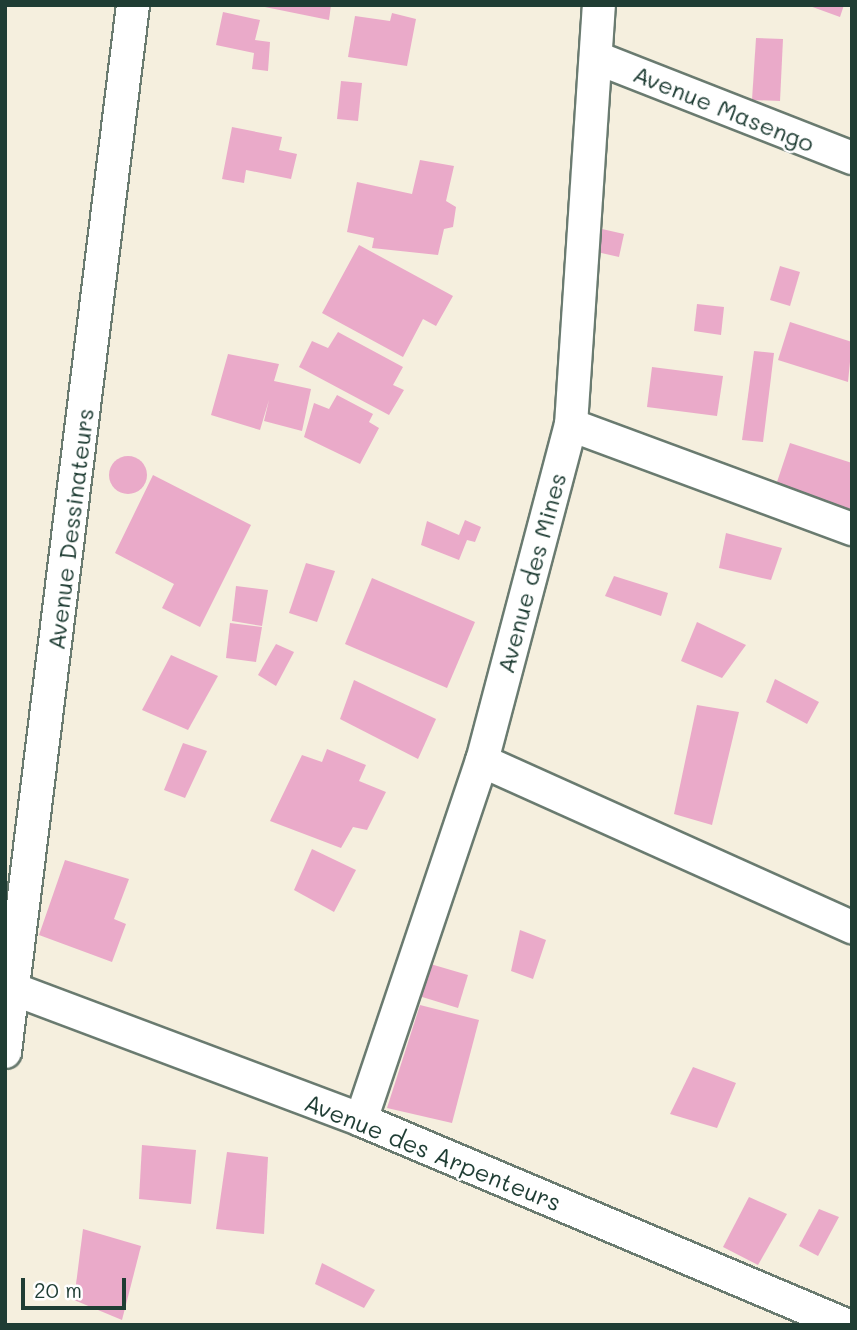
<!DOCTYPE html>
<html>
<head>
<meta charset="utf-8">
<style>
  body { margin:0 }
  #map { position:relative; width:857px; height:1330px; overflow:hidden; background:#f5efde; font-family:Mali,sans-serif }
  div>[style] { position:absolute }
  .building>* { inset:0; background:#eaaac9 }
  .round { border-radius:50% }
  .roads { filter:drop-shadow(2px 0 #6a7b70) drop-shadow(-2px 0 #6a7b70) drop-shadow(0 2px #6a7b70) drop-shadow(0 -2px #6a7b70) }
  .street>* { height:32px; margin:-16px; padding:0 16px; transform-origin:16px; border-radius:16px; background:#fff }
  span { translate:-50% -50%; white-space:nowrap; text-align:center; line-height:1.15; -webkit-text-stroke:5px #fff; paint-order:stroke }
  .street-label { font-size:24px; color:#1f3d34 }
  .frame { position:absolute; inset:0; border:7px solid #1f3d34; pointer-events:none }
  .scale { position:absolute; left:21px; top:1278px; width:105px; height:32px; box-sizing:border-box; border:4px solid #1f3d34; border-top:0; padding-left:9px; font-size:21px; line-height:24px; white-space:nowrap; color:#1f3d34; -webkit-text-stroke:5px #fff; paint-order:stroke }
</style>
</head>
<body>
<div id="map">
  <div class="building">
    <div style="clip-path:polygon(255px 5px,331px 5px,329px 20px)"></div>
    <div style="clip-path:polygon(807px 5px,844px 5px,840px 17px)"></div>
    <div style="clip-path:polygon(223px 12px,260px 20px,255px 40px,270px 42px,268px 71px,252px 69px,254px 53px,216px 45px)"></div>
    <div style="clip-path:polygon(392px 13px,416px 19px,407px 66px,348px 57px,355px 16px,390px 21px)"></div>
    <div style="clip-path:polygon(756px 38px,783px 39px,780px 101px,752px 100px)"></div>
    <div style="clip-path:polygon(341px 81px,362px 83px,358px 121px,337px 119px)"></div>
    <div style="clip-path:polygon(232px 127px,282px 137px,279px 150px,297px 154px,291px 179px,246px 170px,244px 183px,222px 179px)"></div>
    <div style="clip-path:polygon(420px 160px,454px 166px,446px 201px,456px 207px,453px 227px,444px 229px,438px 255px,372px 248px,374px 238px,347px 232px,357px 182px,412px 194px)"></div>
    <div style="clip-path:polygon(602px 229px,624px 234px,619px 257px,597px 252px)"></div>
    <div style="clip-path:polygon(359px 245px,453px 296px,436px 326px,423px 319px,403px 357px,322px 313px)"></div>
    <div style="clip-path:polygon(780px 266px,800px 272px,790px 306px,770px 300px)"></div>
    <div style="clip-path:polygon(697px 304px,724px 307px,721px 335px,694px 331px)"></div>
    <div style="clip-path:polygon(790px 322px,852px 342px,848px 382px,778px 360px)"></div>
    <div style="clip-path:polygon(338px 332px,403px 367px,393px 385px,404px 390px,389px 415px,299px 367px,312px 341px,328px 348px)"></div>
    <div style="clip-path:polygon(754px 351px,774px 353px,763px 442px,742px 440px)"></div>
    <div style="clip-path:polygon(228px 354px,279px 364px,274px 381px,311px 389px,302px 431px,264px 421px,269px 400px,260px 430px,211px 415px)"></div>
    <div style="clip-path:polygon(652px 367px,723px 376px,717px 416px,647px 407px)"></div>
    <div style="clip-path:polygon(337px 395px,373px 414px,369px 422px,379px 428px,360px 464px,304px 437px,314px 403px,329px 409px)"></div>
    <div style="clip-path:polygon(790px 443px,852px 463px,852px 510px,776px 485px)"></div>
    <div class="round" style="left:109px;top:456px;width:38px;height:38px"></div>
    <div style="clip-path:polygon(153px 475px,251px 525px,200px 627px,162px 608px,174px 584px,115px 553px)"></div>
    <div style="clip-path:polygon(465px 520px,481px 527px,475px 542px,467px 540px,459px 560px,421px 545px,427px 521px,459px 535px)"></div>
    <div style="clip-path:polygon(726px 533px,782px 548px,771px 580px,719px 568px)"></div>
    <div style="clip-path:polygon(306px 563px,335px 571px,317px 622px,289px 613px)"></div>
    <div style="clip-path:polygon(614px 576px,668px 593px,661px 616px,605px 596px)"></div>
    <div style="clip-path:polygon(372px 578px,475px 622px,447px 688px,345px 644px)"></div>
    <div style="clip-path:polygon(236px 586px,268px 590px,262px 626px,232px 621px)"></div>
    <div style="clip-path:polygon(697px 622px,746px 645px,722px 678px,681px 661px)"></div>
    <div style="clip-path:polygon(230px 623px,262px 627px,256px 662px,226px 658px)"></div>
    <div style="clip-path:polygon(276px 644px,294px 652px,276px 686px,258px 675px)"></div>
    <div style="clip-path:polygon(171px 655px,218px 676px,188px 730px,142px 710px)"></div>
    <div style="clip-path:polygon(775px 679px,819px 702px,807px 724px,766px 702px)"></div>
    <div style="clip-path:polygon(354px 680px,436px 719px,418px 759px,340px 719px)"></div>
    <div style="clip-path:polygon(697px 705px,739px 712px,712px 825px,674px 814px)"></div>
    <div style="clip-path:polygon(183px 743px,207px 751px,185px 798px,164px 790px)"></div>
    <div style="clip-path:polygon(327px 749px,366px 765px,359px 781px,386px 792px,367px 830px,353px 827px,341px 848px,270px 821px,302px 755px,322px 762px)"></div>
    <div style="clip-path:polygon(312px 849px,356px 870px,334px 912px,294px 890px)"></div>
    <div style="clip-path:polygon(65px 860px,129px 879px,114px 919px,126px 924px,112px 962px,39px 935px)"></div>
    <div style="clip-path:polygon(520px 930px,546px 940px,533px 979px,511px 971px)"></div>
    <div style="clip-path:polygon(427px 963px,468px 975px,458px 1008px,419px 996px)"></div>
    <div style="clip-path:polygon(420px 1005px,479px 1020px,452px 1123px,387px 1108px)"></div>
    <div style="clip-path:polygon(693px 1067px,736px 1083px,717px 1128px,670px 1114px)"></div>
    <div style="clip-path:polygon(142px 1145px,196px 1150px,191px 1204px,139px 1199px)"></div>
    <div style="clip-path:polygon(227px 1152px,268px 1157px,264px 1234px,216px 1229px)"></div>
    <div style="clip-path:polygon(749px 1197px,787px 1214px,758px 1265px,723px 1247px)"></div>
    <div style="clip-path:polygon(819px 1209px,839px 1217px,818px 1256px,799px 1246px)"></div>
    <div style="clip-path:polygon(83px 1229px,141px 1246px,122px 1320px,74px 1300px)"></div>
    <div style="clip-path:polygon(322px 1263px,375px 1290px,364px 1308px,315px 1284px)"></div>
  </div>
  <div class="roads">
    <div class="street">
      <div style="left:597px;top:58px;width:274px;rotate:21.4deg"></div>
      <div style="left:571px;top:425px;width:300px;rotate:20.3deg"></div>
      <div style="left:482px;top:761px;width:406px;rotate:24.2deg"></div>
      <div style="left:16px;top:990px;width:369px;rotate:20.6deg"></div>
      <div style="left:361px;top:1120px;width:527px;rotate:22.91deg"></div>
      <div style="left:5px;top:1052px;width:1055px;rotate:-83.03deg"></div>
      <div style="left:361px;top:1120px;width:379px;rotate:-71.4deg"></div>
      <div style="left:482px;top:761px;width:348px;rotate:-75.2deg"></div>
      <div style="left:571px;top:425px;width:421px;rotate:-86.2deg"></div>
    </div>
  </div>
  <div class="street-label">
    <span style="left:724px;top:108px;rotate:22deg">Avenue Masengo</span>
    <span style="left:70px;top:529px;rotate:-83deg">Avenue Dessinateurs</span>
    <span style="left:531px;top:573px;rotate:-75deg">Avenue des Mines</span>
    <span style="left:433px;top:1152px;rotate:22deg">Avenue des Arpenteurs</span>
  </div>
  <div class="frame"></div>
  <div class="scale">20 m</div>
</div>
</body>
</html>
